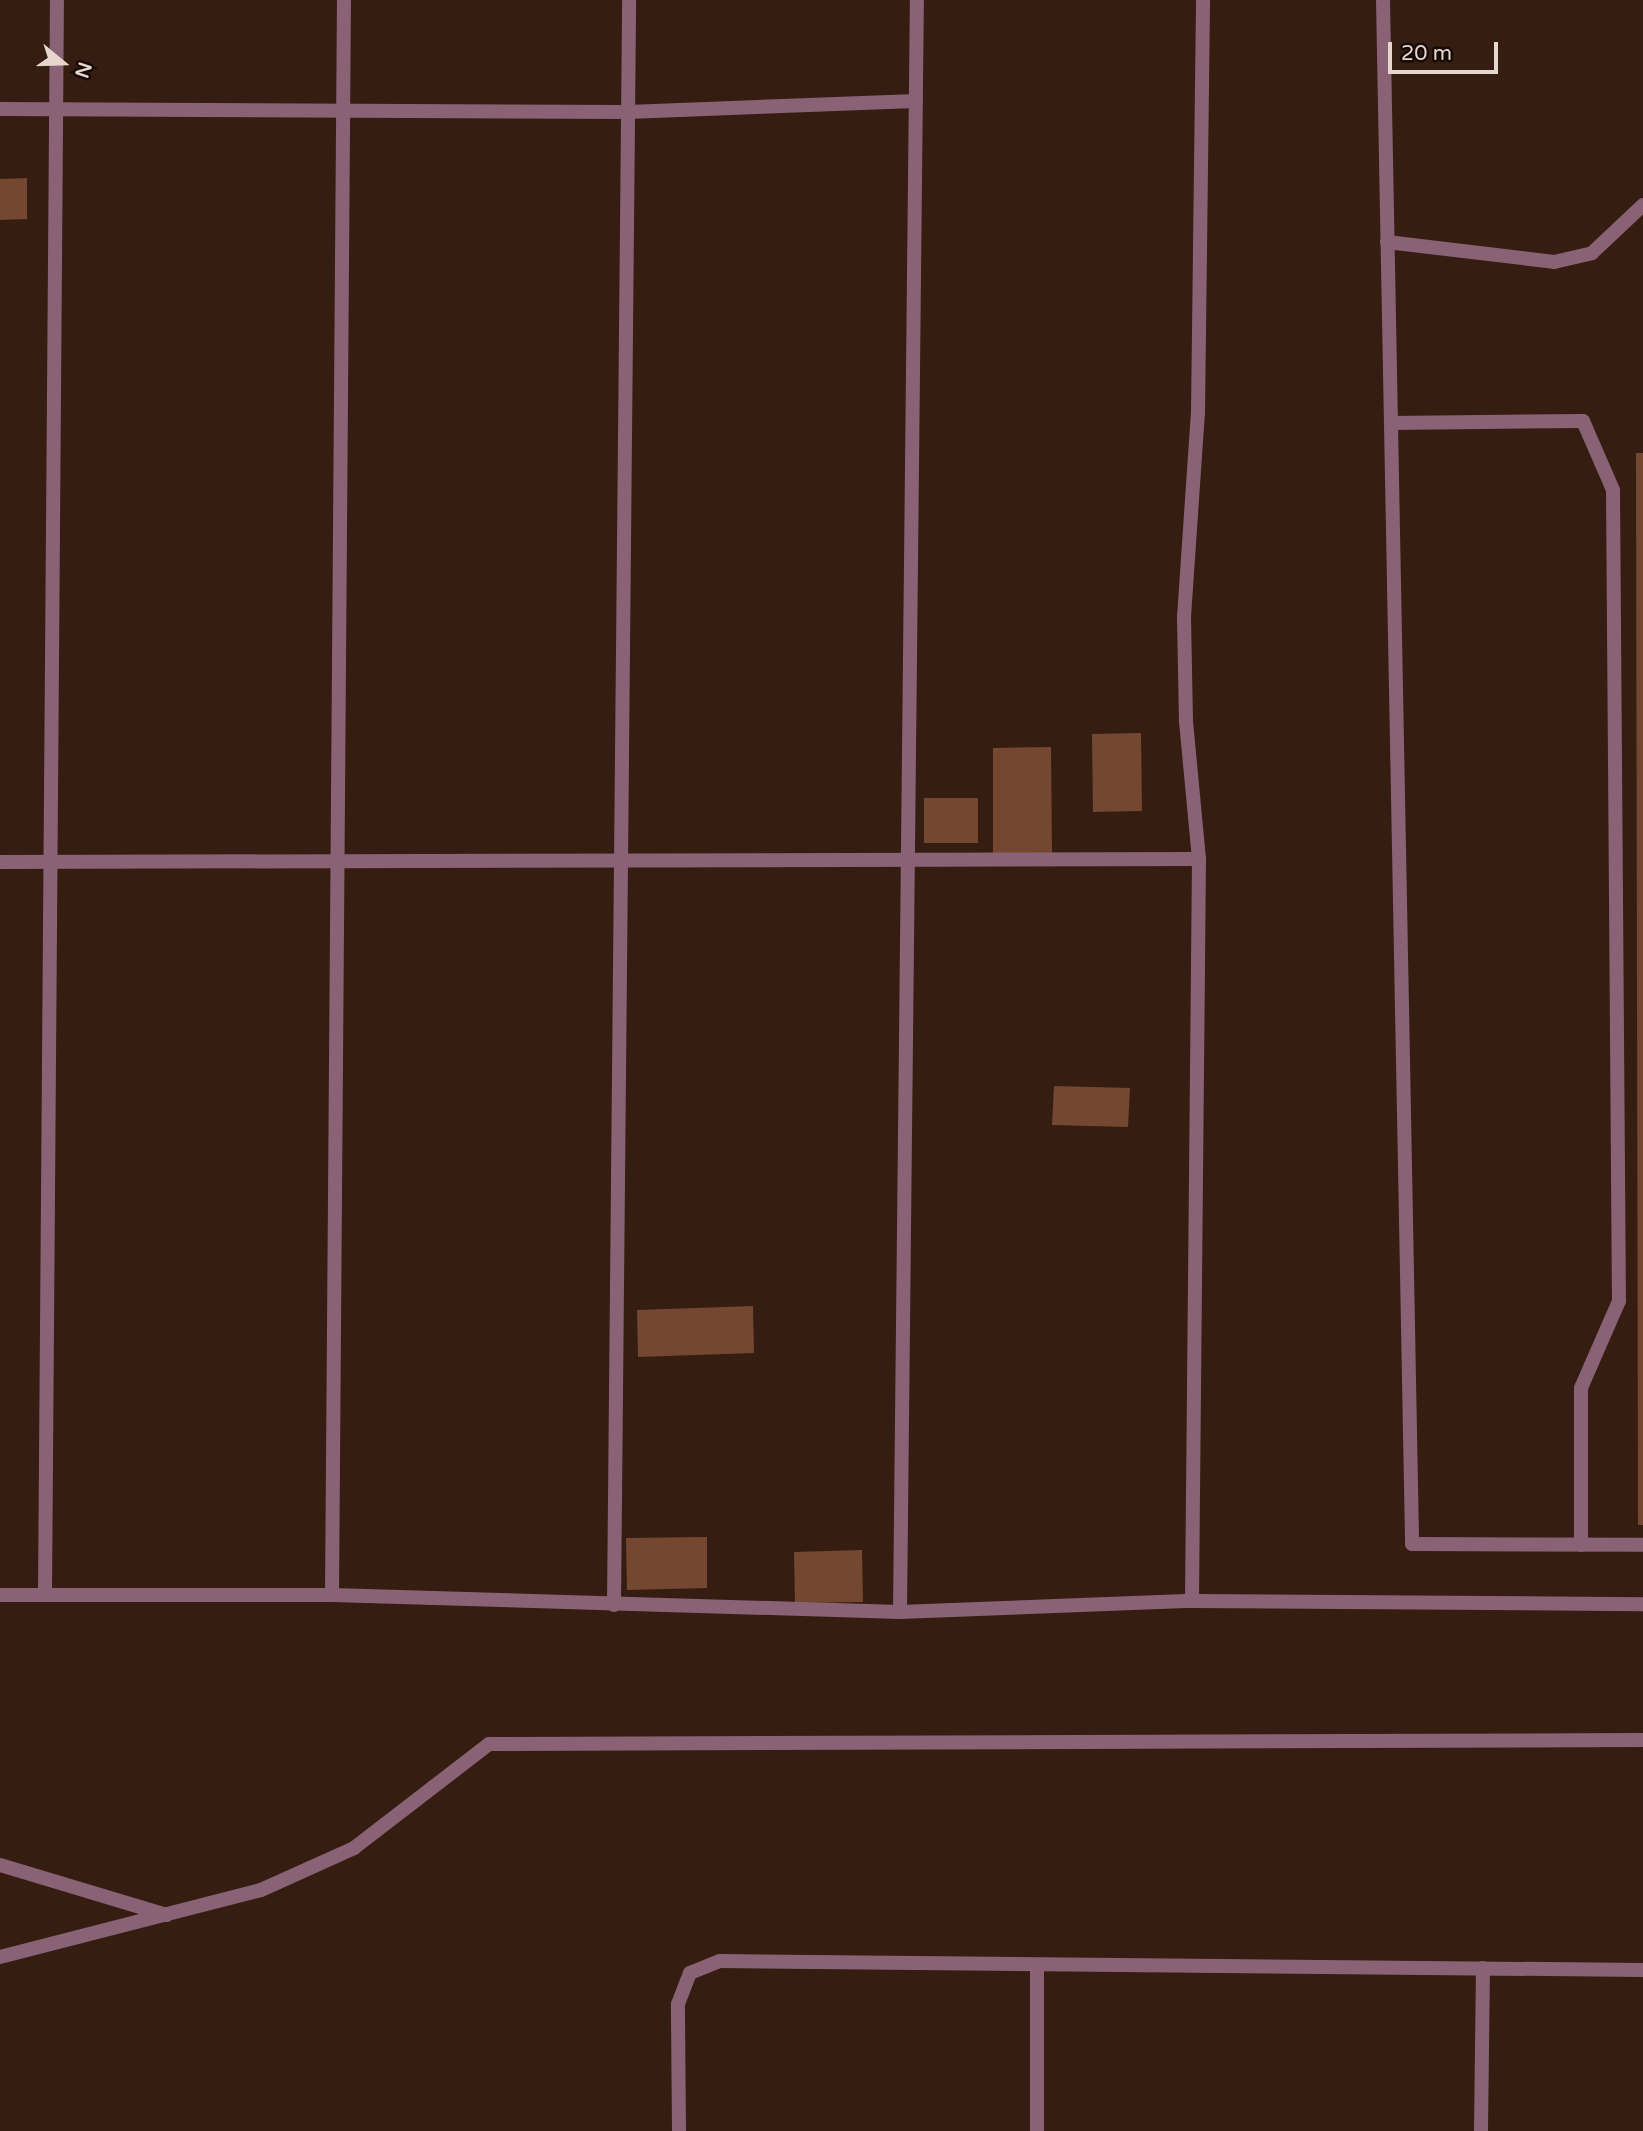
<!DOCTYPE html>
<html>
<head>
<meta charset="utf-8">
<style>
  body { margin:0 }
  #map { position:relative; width:1643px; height:2131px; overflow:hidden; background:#351d11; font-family:"Varela Round",sans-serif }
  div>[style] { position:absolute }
  .building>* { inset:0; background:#744730 }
  .service>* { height:14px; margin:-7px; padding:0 7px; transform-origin:7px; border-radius:7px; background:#8a6276 }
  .minor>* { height:14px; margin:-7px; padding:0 7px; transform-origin:7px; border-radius:7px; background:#8a6276 }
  span { translate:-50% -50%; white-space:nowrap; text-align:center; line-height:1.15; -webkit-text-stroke:7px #150a06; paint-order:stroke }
  .north { position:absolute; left:28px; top:28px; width:70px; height:70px; -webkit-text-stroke:5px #150a06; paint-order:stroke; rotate:109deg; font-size:19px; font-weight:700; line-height:28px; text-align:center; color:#e6d6ce }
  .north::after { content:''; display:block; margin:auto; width:24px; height:32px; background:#e6d6ce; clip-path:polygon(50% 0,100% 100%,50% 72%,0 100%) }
  .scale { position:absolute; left:1388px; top:42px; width:110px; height:32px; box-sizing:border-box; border:4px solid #e6d6ce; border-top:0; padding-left:9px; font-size:21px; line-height:24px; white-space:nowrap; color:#e6d6ce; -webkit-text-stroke:5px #150a06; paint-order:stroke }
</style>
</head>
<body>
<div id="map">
  <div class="building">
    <div style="clip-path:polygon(27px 178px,27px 219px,0 220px,0 179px)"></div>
    <div style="clip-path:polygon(1636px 453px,1643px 453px,1643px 1525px,1638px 1525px)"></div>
    <div style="clip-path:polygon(1141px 733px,1142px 811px,1093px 812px,1092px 734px)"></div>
    <div style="clip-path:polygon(1051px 747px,1052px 855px,993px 855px,993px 748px)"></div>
    <div style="clip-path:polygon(924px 798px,978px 798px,978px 843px,924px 843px)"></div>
    <div style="clip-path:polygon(1054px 1086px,1130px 1088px,1128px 1127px,1052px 1125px)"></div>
    <div style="clip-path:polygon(753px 1306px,754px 1353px,638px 1357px,637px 1310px)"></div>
    <div style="clip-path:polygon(707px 1537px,707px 1588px,627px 1590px,626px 1538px)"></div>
    <div style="clip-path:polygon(862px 1550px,863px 1602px,795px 1603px,794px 1552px)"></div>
  </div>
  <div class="service">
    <div style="left:1383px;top:0;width:1544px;rotate:88.92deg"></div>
    <div style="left:1412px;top:1544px;width:231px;rotate:0.2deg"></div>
    <div style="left:1391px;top:423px;width:192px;rotate:-0.6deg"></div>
    <div style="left:1583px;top:421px;width:75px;rotate:66.5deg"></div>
    <div style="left:1613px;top:490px;width:811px;rotate:89.58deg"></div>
    <div style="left:1619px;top:1301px;width:95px;rotate:113.6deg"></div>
    <div style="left:1581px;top:1388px;width:157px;rotate:90deg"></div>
    <div style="left:0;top:1865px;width:174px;rotate:16.7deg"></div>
    <div style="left:0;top:1957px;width:269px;rotate:-14.4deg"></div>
    <div style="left:261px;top:1890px;width:102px;rotate:-24.3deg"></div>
    <div style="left:354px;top:1848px;width:170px;rotate:-37.6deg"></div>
    <div style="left:489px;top:1744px;width:1154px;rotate:-0.2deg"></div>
    <div style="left:1037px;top:1967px;width:164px;rotate:90deg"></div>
    <div style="left:679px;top:2131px;width:127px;rotate:-90.5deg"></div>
    <div style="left:678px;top:2004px;width:33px;rotate:-69deg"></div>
    <div style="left:690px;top:1973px;width:32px;rotate:-22deg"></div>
    <div style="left:720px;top:1961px;width:923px;rotate:0.56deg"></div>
    <div style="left:1481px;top:2131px;width:163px;rotate:-89.3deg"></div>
  </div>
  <div class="minor">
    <div style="left:0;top:109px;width:628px;rotate:0.27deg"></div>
    <div style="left:628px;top:112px;width:288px;rotate:-2.2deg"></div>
    <div style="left:1387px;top:242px;width:168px;rotate:6.8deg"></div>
    <div style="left:1554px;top:262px;width:39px;rotate:-13deg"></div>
    <div style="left:1592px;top:253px;width:70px;rotate:-43.3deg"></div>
    <div style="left:0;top:862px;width:1199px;rotate:-0.14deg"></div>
    <div style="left:45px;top:1593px;width:1593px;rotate:-89.57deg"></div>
    <div style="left:0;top:1595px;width:332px"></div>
    <div style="left:332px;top:1595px;width:568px;rotate:1.71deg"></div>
    <div style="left:900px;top:1612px;width:292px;rotate:-2.2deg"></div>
    <div style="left:1192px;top:1601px;width:451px;rotate:0.4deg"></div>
    <div style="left:332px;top:1595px;width:1595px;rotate:-89.57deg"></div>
    <div style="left:1192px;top:1601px;width:742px;rotate:-89.46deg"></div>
    <div style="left:1199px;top:859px;width:139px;rotate:-95.4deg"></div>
    <div style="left:1186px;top:721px;width:104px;rotate:-91.1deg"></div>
    <div style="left:1184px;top:617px;width:204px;rotate:-86.1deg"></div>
    <div style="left:1198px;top:413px;width:413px;rotate:-89.3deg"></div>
    <div style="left:614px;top:1605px;width:1605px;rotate:-89.46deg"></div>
    <div style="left:900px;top:1612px;width:1612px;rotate:-89.4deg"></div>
  </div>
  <div class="north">N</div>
  <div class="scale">20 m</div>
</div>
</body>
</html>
